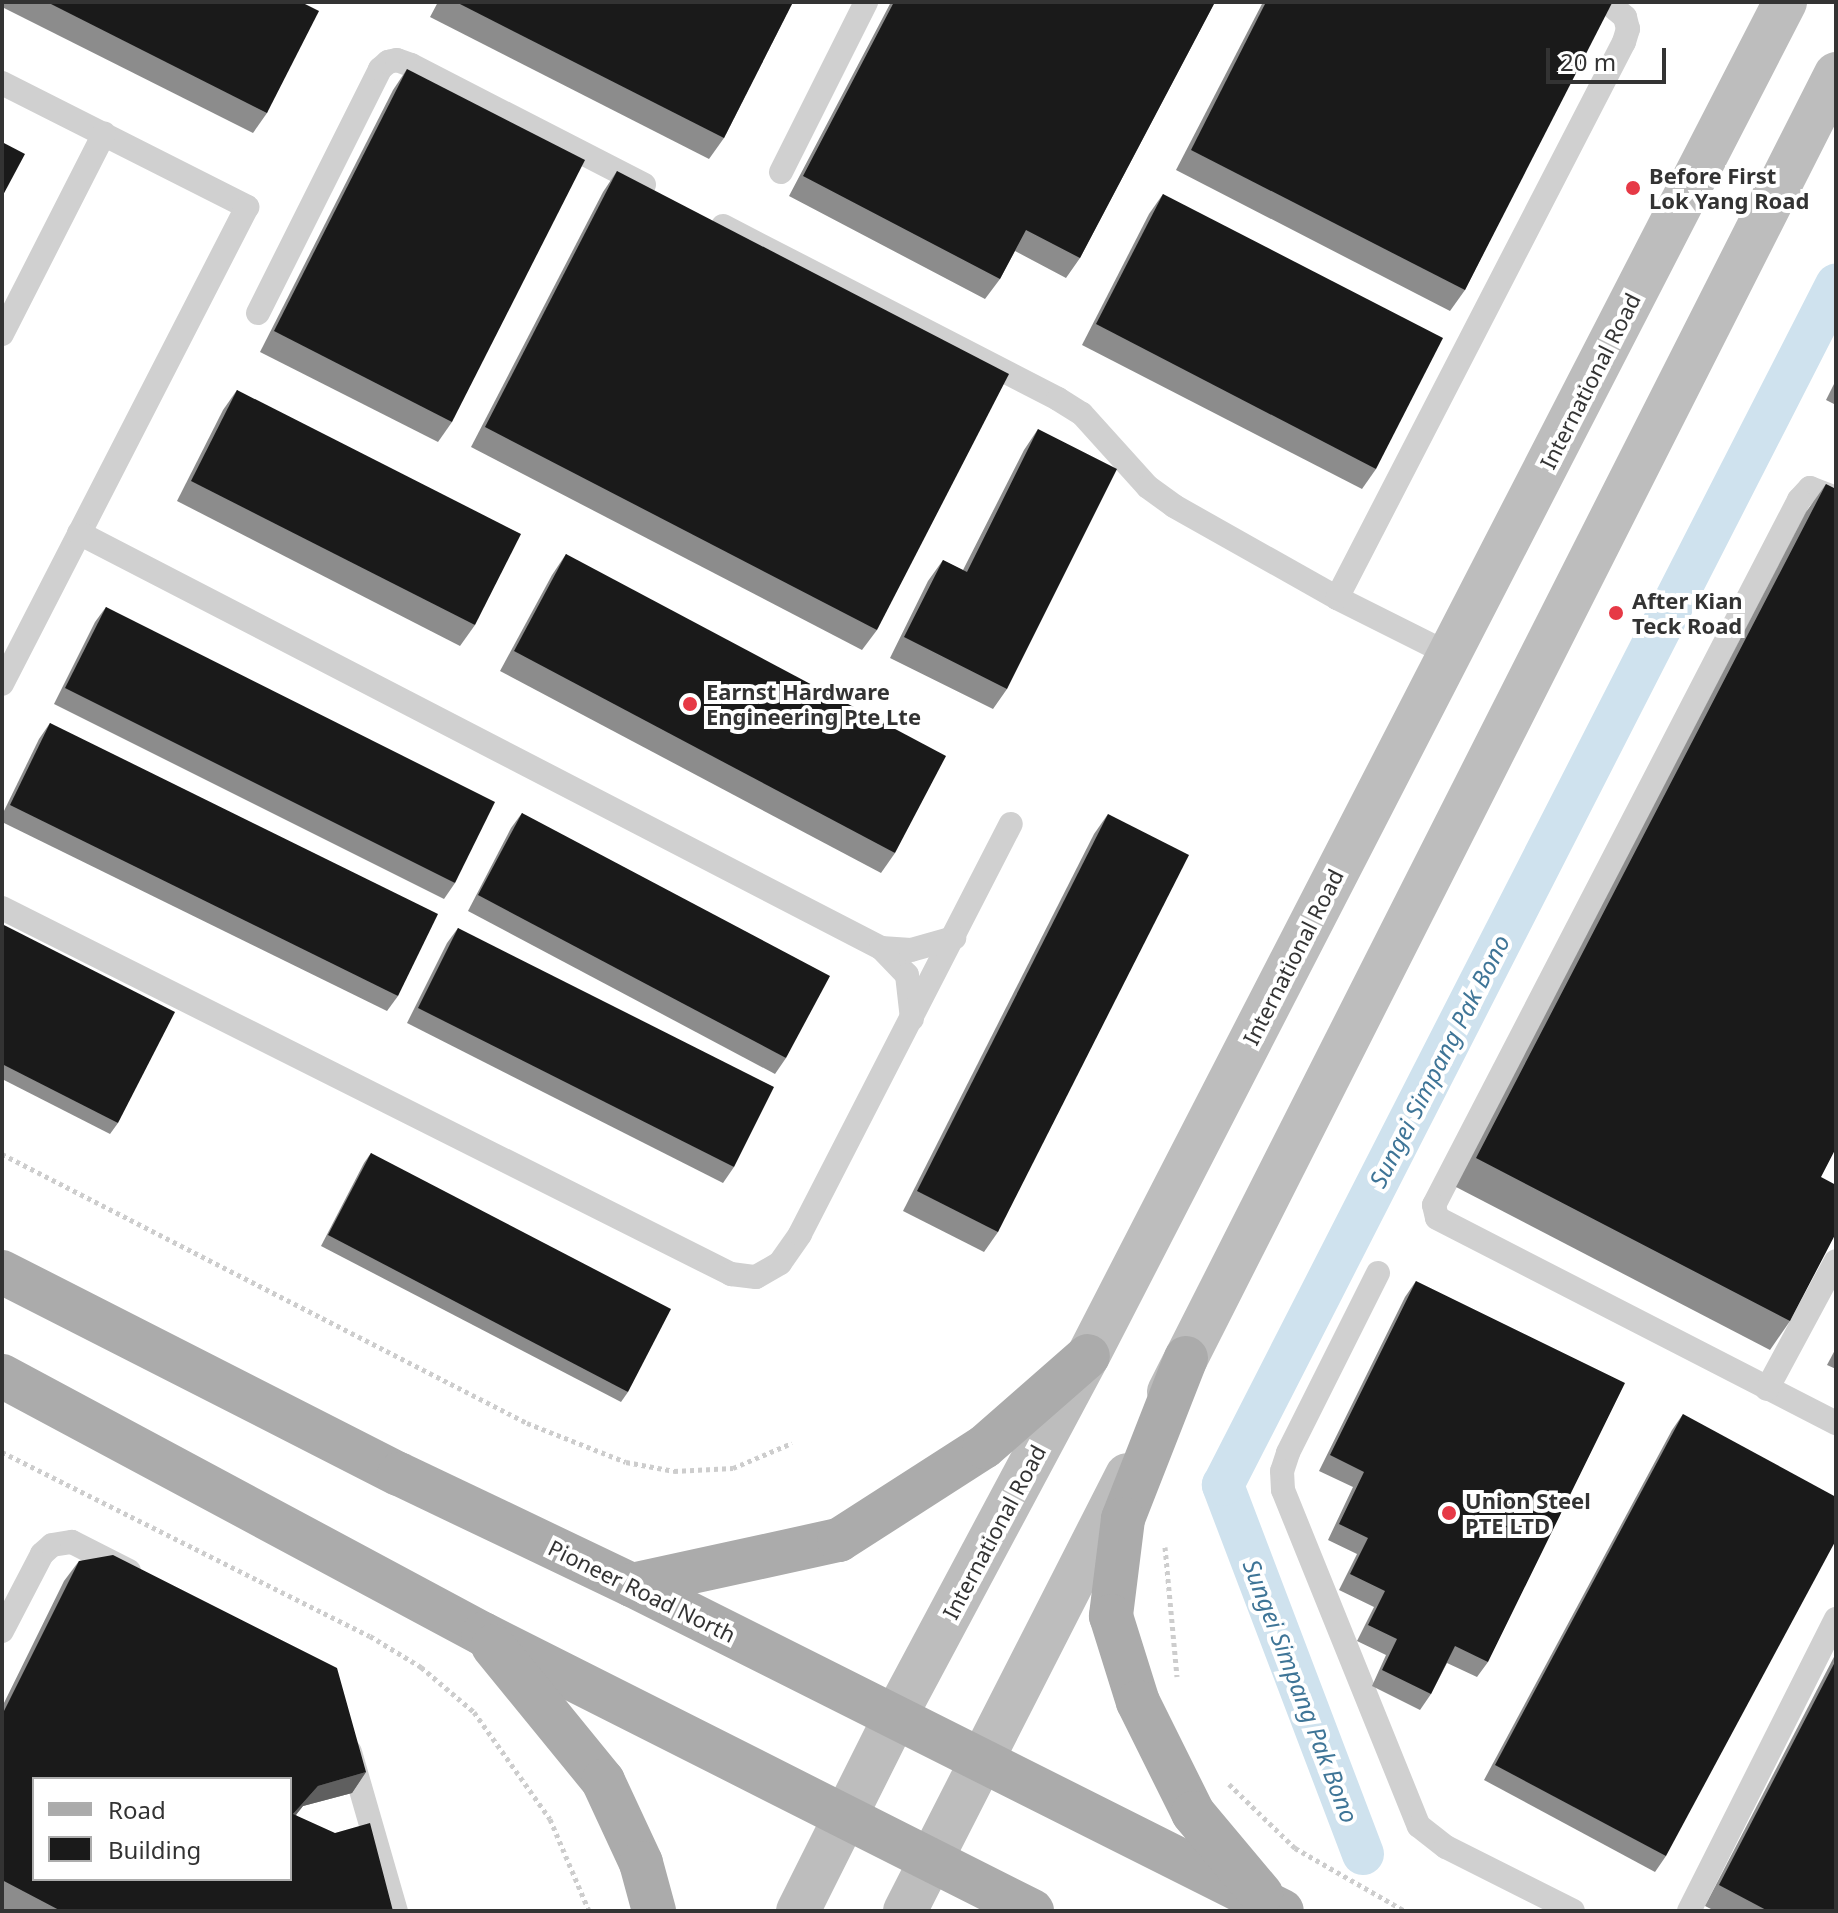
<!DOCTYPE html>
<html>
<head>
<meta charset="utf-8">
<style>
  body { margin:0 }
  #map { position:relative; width:1838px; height:1913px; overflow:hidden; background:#fff; font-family:"Noto Sans",sans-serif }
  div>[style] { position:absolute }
  .canal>* { height:42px; margin:-21px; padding:0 21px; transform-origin:21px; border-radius:21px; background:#cfe2ee }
  .path>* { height:5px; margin-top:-2.5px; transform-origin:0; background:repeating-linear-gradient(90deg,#cdcdcd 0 4px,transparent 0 8px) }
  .service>* { height:24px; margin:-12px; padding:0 12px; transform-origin:12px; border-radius:12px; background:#d0d0d0 }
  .secondary>* { height:44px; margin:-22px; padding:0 22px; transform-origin:22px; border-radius:22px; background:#bdbdbd }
  .primary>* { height:44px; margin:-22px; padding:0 22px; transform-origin:22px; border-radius:22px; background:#ababab }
  .wall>* { inset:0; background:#8c8c8c }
  .shaded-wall>* { inset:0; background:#5f5f5f }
  .building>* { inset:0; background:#1a1a1a }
  .dots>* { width:22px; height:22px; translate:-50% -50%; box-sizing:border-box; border:4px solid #fff; border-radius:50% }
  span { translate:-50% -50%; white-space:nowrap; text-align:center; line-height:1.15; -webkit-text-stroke:8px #fff; paint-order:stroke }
  .poi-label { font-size:22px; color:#333; font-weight:700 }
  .left { translate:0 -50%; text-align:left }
  .street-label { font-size:22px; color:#333 }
  .water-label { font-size:24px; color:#3f7597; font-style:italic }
  .frame { position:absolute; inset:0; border:4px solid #333; pointer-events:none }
  .legend { position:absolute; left:32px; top:1777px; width:260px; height:104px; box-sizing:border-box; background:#fff; border:2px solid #adadad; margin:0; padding:10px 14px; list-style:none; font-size:24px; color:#333 }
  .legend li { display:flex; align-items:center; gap:16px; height:40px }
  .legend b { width:40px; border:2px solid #adadad }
  .scale { position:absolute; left:1546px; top:48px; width:120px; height:36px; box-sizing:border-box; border:4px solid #333; border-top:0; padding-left:10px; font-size:24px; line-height:28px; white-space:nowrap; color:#333; -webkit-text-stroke:6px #fff; paint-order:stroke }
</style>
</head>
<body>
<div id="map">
  <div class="canal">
    <div style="left:1363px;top:1854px;width:395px;rotate:-110.8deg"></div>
    <div style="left:1223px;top:1485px;width:1348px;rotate:-62.94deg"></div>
  </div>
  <div class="path">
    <div style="left:2px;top:1154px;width:590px;rotate:27.13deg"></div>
    <div style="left:527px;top:1423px;width:106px;rotate:21.5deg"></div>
    <div style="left:626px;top:1462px;width:49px;rotate:10.6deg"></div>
    <div style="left:674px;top:1471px;width:59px;rotate:-2.9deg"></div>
    <div style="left:733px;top:1468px;width:64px;rotate:-23deg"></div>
    <div style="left:2px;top:1452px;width:411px;rotate:26.6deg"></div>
    <div style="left:370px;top:1636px;width:60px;rotate:31.3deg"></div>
    <div style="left:421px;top:1667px;width:70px;rotate:40.3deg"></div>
    <div style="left:474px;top:1712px;width:131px;rotate:54.6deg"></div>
    <div style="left:550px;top:1819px;width:100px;rotate:67deg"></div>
    <div style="left:1165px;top:1547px;width:130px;rotate:84.7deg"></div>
    <div style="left:1229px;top:1784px;width:92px;rotate:44.1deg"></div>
    <div style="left:1295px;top:1848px;width:127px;rotate:29.8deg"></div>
  </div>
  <div class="service">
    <div style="left:2px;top:83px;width:275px;rotate:26.8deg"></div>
    <div style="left:247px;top:207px;width:536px;rotate:117.19deg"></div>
    <div style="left:781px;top:172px;width:190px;rotate:-63.4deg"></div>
    <div style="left:723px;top:226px;width:377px;rotate:27.3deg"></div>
    <div style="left:1058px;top:399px;width:28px;rotate:32deg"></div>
    <div style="left:1082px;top:414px;width:98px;rotate:47.9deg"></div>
    <div style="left:1148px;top:487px;width:32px;rotate:36deg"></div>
    <div style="left:1174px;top:506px;width:187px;rotate:29.4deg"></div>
    <div style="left:1337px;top:598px;width:125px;rotate:26.6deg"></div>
    <div style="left:258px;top:313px;width:273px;rotate:-63.4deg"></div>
    <div style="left:380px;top:69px;width:11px;rotate:-41deg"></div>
    <div style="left:388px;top:62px;width:9px;rotate:-13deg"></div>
    <div style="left:397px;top:60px;width:15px;rotate:20deg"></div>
    <div style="left:411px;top:65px;width:262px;rotate:27.2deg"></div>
    <div style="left:2px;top:334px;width:225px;rotate:-63deg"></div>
    <div style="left:1836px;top:498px;width:28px;rotate:-159deg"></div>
    <div style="left:1810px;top:488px;width:16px;rotate:133deg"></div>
    <div style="left:1799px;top:500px;width:794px;rotate:117.37deg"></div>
    <div style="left:1434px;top:1205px;width:13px;rotate:77deg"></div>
    <div style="left:1437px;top:1218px;width:449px;rotate:27.2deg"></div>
    <div style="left:79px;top:533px;width:903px;rotate:27.36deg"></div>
    <div style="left:881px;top:948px;width:37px;rotate:46deg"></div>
    <div style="left:907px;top:975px;width:44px;rotate:83.5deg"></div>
    <div style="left:1337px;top:598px;width:626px;rotate:-62.7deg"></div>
    <div style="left:1624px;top:42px;width:14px;rotate:-73deg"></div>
    <div style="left:1628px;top:29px;width:12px;rotate:-104deg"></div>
    <div style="left:1625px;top:17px;width:23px;rotate:-140deg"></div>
    <div style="left:2px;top:908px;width:816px;rotate:26.66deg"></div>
    <div style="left:731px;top:1274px;width:25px;rotate:7deg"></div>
    <div style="left:756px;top:1277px;width:28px;rotate:-30deg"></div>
    <div style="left:780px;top:1263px;width:35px;rotate:-55deg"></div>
    <div style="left:800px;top:1234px;width:461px;rotate:-62.8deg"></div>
    <div style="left:881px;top:948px;width:30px;rotate:4deg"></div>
    <div style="left:911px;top:950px;width:45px;rotate:-15.6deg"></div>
    <div style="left:1378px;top:1273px;width:201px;rotate:116.6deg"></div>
    <div style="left:1288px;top:1453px;width:19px;rotate:108deg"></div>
    <div style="left:1282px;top:1471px;width:19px;rotate:87deg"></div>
    <div style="left:1283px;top:1490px;width:362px;rotate:68deg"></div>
    <div style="left:1419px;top:1826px;width:34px;rotate:38deg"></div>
    <div style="left:1446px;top:1847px;width:142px;rotate:26.7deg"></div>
    <div style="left:1767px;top:1389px;width:145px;rotate:-61.7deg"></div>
    <div style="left:2px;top:1631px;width:87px;rotate:-62.5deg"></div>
    <div style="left:42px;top:1554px;width:13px;rotate:-42deg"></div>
    <div style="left:52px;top:1545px;width:20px;rotate:-9deg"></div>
    <div style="left:72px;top:1542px;width:64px;rotate:27deg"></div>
    <div style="left:350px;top:1752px;width:166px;rotate:73.9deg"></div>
    <div style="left:1689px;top:1911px;width:327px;rotate:-63.3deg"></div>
  </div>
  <div class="secondary">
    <div style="left:1169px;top:1392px;width:1477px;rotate:-63.16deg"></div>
    <div style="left:798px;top:1911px;width:217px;rotate:-63.4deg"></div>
    <div style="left:895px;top:1717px;width:409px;rotate:-61.9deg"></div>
    <div style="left:1088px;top:1356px;width:1523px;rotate:-62.76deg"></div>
    <div style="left:905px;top:1911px;width:489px;rotate:-63deg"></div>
  </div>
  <div class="primary">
    <div style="left:2px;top:1272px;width:445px;rotate:27deg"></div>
    <div style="left:399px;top:1474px;width:258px;rotate:25.5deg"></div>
    <div style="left:632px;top:1585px;width:727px;rotate:26.64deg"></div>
    <div style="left:1186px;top:1358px;width:173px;rotate:111.4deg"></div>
    <div style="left:1123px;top:1519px;width:98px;rotate:97.1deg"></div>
    <div style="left:1111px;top:1616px;width:90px;rotate:72.6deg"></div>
    <div style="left:1138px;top:1702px;width:124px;rotate:63.6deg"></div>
    <div style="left:1193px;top:1813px;width:106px;rotate:50deg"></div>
    <div style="left:2px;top:1376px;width:546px;rotate:28.21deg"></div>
    <div style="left:483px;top:1634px;width:615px;rotate:26.77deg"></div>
    <div style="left:632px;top:1585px;width:212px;rotate:-12.3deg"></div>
    <div style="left:839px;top:1540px;width:172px;rotate:-32.7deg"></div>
    <div style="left:984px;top:1447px;width:138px;rotate:-41.2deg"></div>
    <div style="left:493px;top:1646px;width:174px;rotate:50.8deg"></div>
    <div style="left:603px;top:1781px;width:90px;rotate:65.1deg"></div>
    <div style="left:641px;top:1863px;width:50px;rotate:74.8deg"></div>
  </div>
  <div class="wall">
    <div style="clip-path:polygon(2px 2px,301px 2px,267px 113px,253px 133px,2px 7px)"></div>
    <div style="clip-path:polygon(438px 2px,793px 2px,724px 138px,709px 159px,430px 17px)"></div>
    <div style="clip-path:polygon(891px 2px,1215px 2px,1080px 258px,1066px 278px,1015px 251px,1000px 279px,985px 299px,789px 196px)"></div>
    <div style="clip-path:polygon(1263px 2px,1609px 2px,1465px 290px,1450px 311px,1176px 170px)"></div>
    <div style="clip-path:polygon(407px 69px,452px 422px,438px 442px,260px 352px,393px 90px)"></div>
    <div style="clip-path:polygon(617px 171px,877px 630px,862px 650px,471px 447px,603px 192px)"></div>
    <div style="clip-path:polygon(1163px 194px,1376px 469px,1362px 489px,1082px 345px,1149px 214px)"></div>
    <div style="clip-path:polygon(1836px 380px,1836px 405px,1826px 400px)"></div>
    <div style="clip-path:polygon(237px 390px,475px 625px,460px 646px,177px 501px,223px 410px)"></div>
    <div style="clip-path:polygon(1038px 429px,1007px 689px,993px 709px,890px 658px,928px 581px,943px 560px,963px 570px,1024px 450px)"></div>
    <div style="clip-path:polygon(1826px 484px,1821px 1177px,1790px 1321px,1770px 1350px,1456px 1187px,1806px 512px)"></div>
    <div style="clip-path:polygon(566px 554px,895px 853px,881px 873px,500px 671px,552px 575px)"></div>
    <div style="clip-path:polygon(106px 607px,455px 883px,444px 899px,54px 704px,95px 622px)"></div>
    <div style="clip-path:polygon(50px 723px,398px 996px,387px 1011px,2px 822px,2px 815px,39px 739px)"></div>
    <div style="clip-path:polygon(522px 813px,786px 1058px,775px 1074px,468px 911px,511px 828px)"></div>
    <div style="clip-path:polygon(1108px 814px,998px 1232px,984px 1252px,903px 1211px,1094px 834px)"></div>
    <div style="clip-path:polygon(2px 924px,118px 1123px,110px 1134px,2px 1079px)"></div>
    <div style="clip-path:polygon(458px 928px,734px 1167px,723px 1183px,407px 1023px,447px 943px)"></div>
    <div style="clip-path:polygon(371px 1153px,628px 1392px,621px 1402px,321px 1246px,364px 1163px)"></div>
    <div style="clip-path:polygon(1416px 1281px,1488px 1662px,1477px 1677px,1447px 1663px,1431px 1694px,1420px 1710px,1372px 1686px,1386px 1655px,1357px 1641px,1374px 1607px,1339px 1590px,1357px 1554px,1328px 1540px,1353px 1487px,1319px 1471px,1405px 1297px)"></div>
    <div style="clip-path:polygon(1836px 1348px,1836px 1369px,1827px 1365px)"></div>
    <div style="clip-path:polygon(1683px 1414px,1666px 1856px,1655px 1872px,1484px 1780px,1672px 1430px)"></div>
    <div style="clip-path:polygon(79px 1561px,366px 1772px,352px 1793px,303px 1806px,296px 1815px,393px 1911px,8px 1911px,2px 1908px,2px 1707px,64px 1581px)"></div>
    <div style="clip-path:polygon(1836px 1653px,1836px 1911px,1715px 1911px,1705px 1906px)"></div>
  </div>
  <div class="shaded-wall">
    <div style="clip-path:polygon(366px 1772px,352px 1793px,303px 1806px,290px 1822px,293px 1814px,318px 1786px)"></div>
  </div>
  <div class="building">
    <div style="clip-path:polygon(47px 2px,301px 2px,319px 11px,267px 113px)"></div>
    <div style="clip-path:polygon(456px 2px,793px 2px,724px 138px)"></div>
    <div style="clip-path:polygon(894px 2px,1215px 2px,1080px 258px,1026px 230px,1000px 279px,803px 176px)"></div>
    <div style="clip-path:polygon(1266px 2px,1609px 2px,1612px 3px,1465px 290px,1191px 150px)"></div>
    <div style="clip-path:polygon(407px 69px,585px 160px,452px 422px,274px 331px)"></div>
    <div style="clip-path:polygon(2px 142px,25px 154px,2px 197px)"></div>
    <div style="clip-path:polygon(617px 171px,1009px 374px,877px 630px,485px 427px)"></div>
    <div style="clip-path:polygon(1163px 194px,1443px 338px,1376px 469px,1096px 324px)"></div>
    <div style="clip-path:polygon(237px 390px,521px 534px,475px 625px,191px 481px)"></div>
    <div style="clip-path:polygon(1038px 429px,1117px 469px,1007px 689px,904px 637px,943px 560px,967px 572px)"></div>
    <div style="clip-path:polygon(1826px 484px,1836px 489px,1836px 1148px,1821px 1177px,1836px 1185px,1836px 1233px,1790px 1321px,1476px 1158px)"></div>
    <div style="clip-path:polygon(566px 554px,946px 756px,895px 853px,514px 651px)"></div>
    <div style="clip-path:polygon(106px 607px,495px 802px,455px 883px,65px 688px)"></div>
    <div style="clip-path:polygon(50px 723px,438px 914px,398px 996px,10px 805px)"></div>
    <div style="clip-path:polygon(522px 813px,830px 976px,786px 1058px,478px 895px)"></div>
    <div style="clip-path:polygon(1108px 814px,1189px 855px,998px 1232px,917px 1191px)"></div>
    <div style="clip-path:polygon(2px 924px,175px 1012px,118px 1123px,2px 1064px)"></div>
    <div style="clip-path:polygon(458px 928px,774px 1087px,734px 1167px,418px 1008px)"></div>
    <div style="clip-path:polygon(371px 1153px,671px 1309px,628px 1392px,328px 1235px)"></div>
    <div style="clip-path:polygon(1416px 1281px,1625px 1383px,1488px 1662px,1455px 1646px,1431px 1694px,1382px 1670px,1397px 1639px,1368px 1625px,1385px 1591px,1350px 1574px,1368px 1538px,1339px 1524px,1364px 1472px,1330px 1455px)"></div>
    <div style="clip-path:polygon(1683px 1414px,1836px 1497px,1836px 1540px,1666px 1856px,1495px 1765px)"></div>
    <div style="clip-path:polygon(evenodd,113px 1555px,337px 1668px,366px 1772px,318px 1786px,293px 1814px,335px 1833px,370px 1823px,393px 1911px,61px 1911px,2px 1880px,2px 1715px,79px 1561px,113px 1555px,34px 1779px,290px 1779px,290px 1879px,34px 1879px,34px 1779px)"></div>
    <div style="clip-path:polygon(1836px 1660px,1836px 1911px,1768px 1911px,1719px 1885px)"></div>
  </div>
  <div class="dots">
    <div style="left:1633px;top:188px;background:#e63946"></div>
    <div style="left:1616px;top:613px;background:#e63946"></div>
    <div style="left:690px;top:704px;background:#e63946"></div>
    <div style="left:1449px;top:1513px;background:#e63946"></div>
  </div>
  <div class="poi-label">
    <span class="left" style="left:1649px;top:188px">Before First<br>Lok Yang Road</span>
    <span class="left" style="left:1632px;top:613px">After Kian<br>Teck Road</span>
    <span class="left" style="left:706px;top:704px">Earnst Hardware<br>Engineering Pte Lte</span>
    <span class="left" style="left:1465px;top:1513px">Union Steel<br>PTE LTD</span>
  </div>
  <div class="street-label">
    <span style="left:1590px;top:381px;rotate:-63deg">International Road</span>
    <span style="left:1293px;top:957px;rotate:-63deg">International Road</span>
    <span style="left:994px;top:1532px;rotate:-62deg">International Road</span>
    <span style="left:642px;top:1591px;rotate:26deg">Pioneer Road North</span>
  </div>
  <div class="water-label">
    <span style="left:1439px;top:1061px;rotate:-63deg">Sungei Simpang Pak Bono</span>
    <span style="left:1301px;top:1691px;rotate:69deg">Sungei Simpang Pak Bono</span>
  </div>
  <div class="frame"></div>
  <ul class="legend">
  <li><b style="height:10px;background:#ababab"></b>Road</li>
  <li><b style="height:22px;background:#1a1a1a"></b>Building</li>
  </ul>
  <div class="scale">20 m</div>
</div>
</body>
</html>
